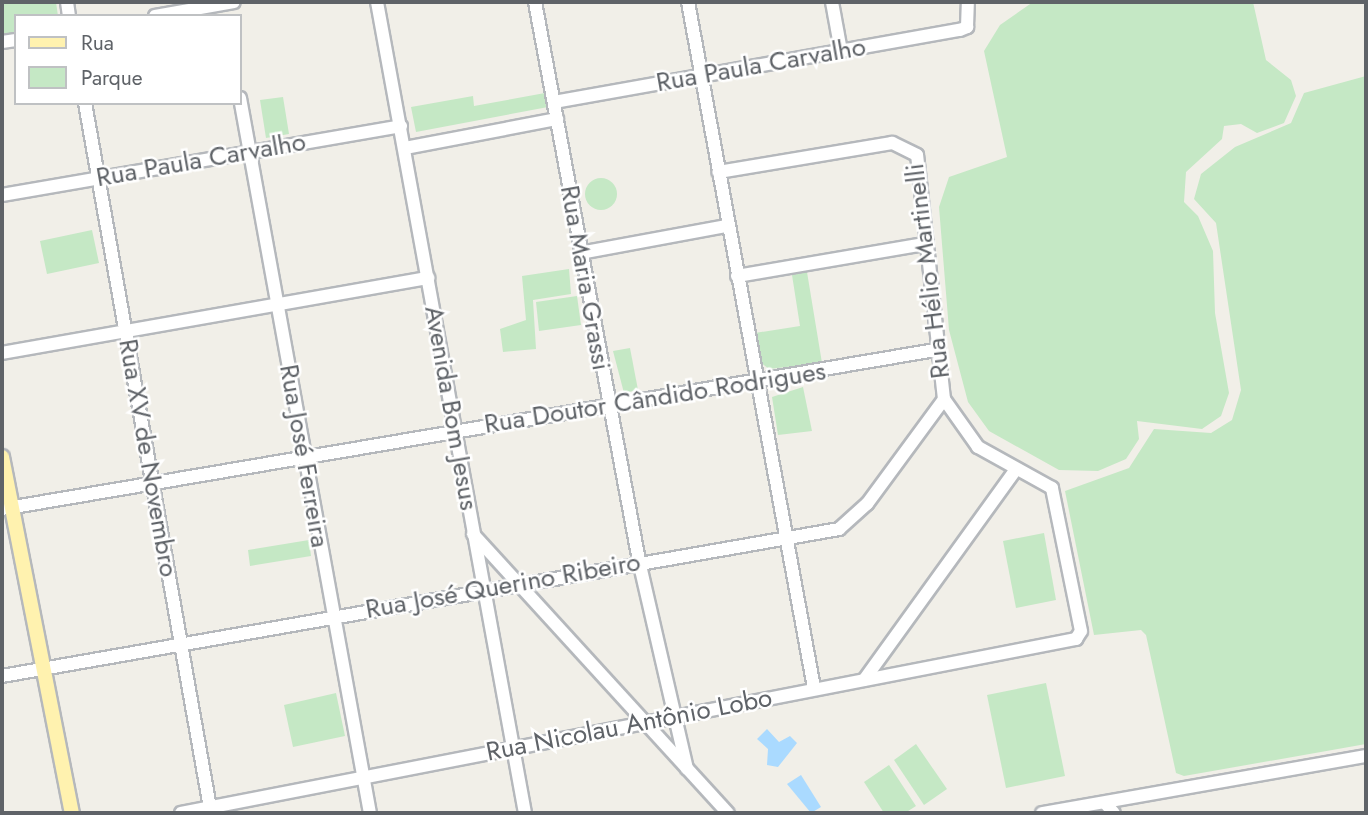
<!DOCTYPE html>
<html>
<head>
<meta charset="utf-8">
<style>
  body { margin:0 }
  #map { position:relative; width:1368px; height:815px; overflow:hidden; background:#f1efe8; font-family:Jost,sans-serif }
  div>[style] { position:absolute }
  .green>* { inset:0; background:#c5e8c5 }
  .round { border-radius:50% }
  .water>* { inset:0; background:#aadaff }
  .roads { filter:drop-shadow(2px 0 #b5b8bc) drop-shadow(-2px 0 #b5b8bc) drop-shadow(0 2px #b5b8bc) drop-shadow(0 -2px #b5b8bc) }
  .minor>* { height:12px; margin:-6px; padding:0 6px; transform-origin:6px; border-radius:6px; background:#fff }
  .major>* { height:14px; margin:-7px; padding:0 7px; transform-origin:7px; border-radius:7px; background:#fff2af }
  span { translate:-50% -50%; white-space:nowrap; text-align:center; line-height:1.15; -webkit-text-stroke:5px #fff; paint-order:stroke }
  .street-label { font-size:26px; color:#5f6368 }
  .frame { position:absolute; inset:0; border:4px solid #5f6368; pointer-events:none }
  .legend { position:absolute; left:14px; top:14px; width:228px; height:91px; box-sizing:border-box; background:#fff; border:2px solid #bfc1c3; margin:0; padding:9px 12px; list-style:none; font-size:21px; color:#5f6368 }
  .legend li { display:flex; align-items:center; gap:14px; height:35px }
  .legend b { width:35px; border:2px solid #bfc1c3 }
</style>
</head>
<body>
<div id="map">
  <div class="green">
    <div style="clip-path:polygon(2px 2px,56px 2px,58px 16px,16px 16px,16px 34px,2px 37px)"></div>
    <div style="clip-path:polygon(1033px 2px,1253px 2px,1266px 60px,1291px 80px,1296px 96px,1284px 123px,1257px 133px,1241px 124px,1224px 126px,1222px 139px,1186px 172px,1184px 202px,1198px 216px,1213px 251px,1215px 313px,1229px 393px,1221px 416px,1202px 429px,1137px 421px,1139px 439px,1126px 459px,1098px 471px,1059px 470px,989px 431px,968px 402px,949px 330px,939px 207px,949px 177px,1007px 157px,984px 51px,1000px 25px)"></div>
    <div style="clip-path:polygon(1366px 76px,1366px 744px,1184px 776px,1176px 773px,1146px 635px,1141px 630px,1094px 635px,1065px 491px,1129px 468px,1154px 429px,1211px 433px,1232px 420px,1241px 390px,1216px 223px,1194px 199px,1201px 174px,1235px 147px,1291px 123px,1304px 93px)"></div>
    <div style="clip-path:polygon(545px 93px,548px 107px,416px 132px,411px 107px,473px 96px,474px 106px)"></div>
    <div style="clip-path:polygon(283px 97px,289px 134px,266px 138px,260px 100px)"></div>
    <div class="round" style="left:585px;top:178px;width:32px;height:32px"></div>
    <div style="clip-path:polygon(92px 230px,99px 263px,47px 274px,40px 241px)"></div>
    <div style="clip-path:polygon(569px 269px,571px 294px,533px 300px,536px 349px,503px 352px,500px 329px,526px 320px,522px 276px)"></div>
    <div style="clip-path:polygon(807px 272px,822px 363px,769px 369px,760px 362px,755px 333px,800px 326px,792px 275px)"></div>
    <div style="clip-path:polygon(577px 296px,581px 325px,539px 331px,536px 302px)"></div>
    <div style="clip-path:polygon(630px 348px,638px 390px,624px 393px,613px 351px)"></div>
    <div style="clip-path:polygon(803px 387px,812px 431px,778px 435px,772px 397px)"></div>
    <div style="clip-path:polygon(1044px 533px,1056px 600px,1016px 608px,1003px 541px)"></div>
    <div style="clip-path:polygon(309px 540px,311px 556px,250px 566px,248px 550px)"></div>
    <div style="clip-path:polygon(1046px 683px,1065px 776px,1006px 788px,987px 695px)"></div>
    <div style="clip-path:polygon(336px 693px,345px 736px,293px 747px,284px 705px)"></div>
    <div style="clip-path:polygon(916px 744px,947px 789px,924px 805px,894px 760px)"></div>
    <div style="clip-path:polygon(889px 765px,916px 806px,905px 813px,884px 813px,864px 782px)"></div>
  </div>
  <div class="water">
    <div style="clip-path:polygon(767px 729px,779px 742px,790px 736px,797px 743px,778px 767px,767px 765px,768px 749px,757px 739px)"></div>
    <div style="clip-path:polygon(801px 775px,821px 807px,811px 813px,787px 784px)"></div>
  </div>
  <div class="roads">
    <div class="minor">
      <div style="left:67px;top:2px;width:14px;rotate:82deg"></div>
      <div style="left:377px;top:2px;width:824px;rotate:79.66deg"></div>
      <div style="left:535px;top:2px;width:569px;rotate:79.46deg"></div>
      <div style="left:639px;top:561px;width:213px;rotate:77deg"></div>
      <div style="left:688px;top:2px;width:697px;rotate:79.59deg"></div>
      <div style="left:832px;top:2px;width:50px;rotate:79.6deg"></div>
      <div style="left:155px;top:16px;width:80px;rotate:-10deg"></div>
      <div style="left:2px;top:42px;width:14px;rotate:-8deg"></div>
      <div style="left:240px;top:98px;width:727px;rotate:79.7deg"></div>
      <div style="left:554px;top:102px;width:412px;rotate:-10.1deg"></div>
      <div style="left:960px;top:30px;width:8px;rotate:-23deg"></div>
      <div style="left:967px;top:27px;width:25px;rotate:-88deg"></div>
      <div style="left:85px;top:103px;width:721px;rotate:79.94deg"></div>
      <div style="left:405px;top:148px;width:155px;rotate:-10.8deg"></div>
      <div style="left:2px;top:195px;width:405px;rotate:-9.8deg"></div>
      <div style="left:580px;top:253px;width:148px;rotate:-10.5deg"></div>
      <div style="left:737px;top:276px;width:190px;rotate:-9.7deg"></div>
      <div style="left:2px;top:353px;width:433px;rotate:-10deg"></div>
      <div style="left:2px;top:509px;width:946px;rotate:-9.67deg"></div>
      <div style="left:473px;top:534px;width:378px;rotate:47.6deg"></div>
      <div style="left:2px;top:676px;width:850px;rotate:-9.96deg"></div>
      <div style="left:839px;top:529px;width:38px;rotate:-42deg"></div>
      <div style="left:867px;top:504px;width:130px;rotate:-53.7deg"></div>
      <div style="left:864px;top:680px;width:256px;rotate:-54.2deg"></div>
      <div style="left:1105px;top:803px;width:13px;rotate:48deg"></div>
      <div style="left:181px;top:813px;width:912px;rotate:-11deg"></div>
      <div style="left:1076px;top:639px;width:9px;rotate:-58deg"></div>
      <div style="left:1081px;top:631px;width:146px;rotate:-101.5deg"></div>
      <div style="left:1052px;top:488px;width:85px;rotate:-151deg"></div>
      <div style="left:978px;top:447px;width:59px;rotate:-125.3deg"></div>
      <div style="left:944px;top:399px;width:245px;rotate:-96.3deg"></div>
      <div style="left:917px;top:155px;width:28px;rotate:-154deg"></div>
      <div style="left:892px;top:143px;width:176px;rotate:170.5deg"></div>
      <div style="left:1042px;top:813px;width:329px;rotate:-10deg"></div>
    </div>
    <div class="major">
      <div style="left:2px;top:457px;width:363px;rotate:78.9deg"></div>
    </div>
  </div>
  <div class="street-label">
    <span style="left:761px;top:65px;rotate:-10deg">Rua Paula Carvalho</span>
    <span style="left:201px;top:160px;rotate:-10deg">Rua Paula Carvalho</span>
    <span style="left:928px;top:271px;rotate:-97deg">Rua Hélio Martinelli</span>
    <span style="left:585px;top:278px;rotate:80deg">Rua Maria Grassi</span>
    <span style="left:655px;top:398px;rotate:-9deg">Rua Doutor Cândido Rodrigues</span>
    <span style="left:451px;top:408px;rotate:80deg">Avenida Bom Jesus</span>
    <span style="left:304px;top:456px;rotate:80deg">Rua José Ferreira</span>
    <span style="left:148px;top:458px;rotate:80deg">Rua XV de Novembro</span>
    <span style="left:503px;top:586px;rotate:-10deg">Rua José Querino Ribeiro</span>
    <span style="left:629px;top:725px;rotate:-11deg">Rua Nicolau Antônio Lobo</span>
  </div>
  <div class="frame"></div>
  <ul class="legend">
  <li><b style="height:9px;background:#fff2af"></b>Rua</li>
  <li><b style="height:19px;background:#c5e8c5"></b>Parque</li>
  </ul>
</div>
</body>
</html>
